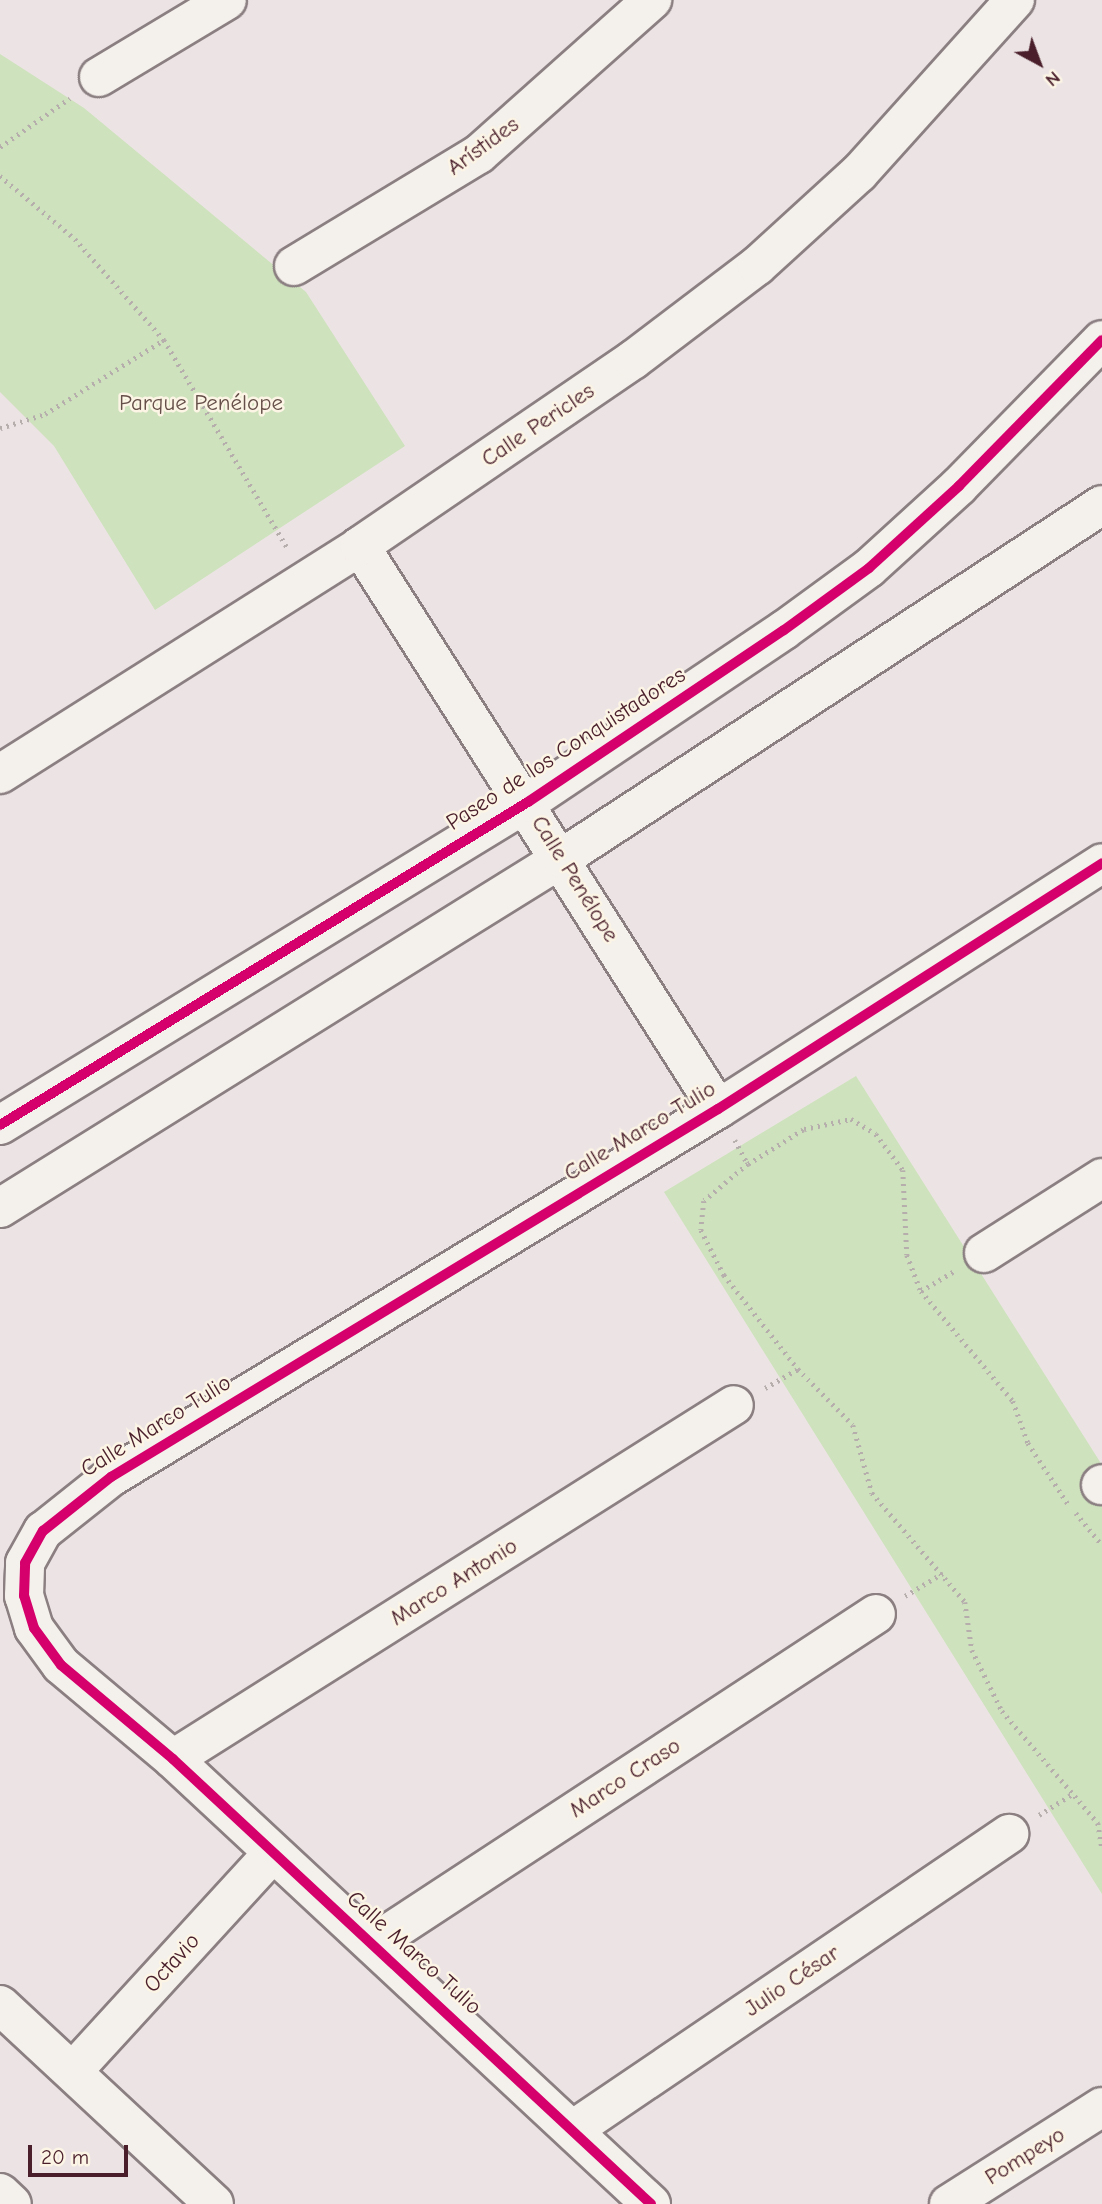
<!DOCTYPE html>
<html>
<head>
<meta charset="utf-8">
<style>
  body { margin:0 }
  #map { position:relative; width:1102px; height:2204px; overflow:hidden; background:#ece4e4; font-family:"Comic Neue",sans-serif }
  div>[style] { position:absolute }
  .green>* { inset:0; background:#cee2bd }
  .path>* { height:4.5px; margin-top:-2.25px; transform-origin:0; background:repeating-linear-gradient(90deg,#b6aead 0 2px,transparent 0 7px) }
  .roads { filter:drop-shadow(2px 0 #8b7f82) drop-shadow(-2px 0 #8b7f82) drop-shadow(0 2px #8b7f82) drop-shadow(0 -2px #8b7f82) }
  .minor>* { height:38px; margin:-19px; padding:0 19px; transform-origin:19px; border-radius:19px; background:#f4f0eb }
  .cycleway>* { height:10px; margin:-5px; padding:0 5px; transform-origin:5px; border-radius:5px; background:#d6006c }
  span { translate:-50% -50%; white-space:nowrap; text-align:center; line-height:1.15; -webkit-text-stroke:5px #fcf5e5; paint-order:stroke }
  .street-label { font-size:23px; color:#4a1f2b }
  .park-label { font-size:23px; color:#654f48 }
  .north { position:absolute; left:1004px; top:28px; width:70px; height:70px; -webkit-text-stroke:5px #fcf5e5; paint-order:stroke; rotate:139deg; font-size:19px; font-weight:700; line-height:28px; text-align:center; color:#4a1f2b }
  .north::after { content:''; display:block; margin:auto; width:24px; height:32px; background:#4a1f2b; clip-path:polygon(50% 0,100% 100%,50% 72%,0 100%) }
  .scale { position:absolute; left:28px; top:2145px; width:100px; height:32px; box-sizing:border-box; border:4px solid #4a1f2b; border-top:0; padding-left:9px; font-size:21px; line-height:24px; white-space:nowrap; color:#4a1f2b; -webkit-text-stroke:5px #fcf5e5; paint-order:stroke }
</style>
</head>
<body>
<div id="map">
  <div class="green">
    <div style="clip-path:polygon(0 54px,84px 108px,306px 292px,405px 446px,155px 610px,54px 446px,0 392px)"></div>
    <div style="clip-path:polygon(856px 1076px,1102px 1465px,1102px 1894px,664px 1192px)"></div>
  </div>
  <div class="path">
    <div style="left:0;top:147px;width:85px;rotate:-35deg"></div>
    <div style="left:0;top:176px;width:98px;rotate:40deg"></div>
    <div style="left:75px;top:239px;width:135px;rotate:48.6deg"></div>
    <div style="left:164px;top:340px;width:243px;rotate:59.3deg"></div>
    <div style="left:0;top:428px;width:47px;rotate:-17.3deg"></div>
    <div style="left:45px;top:414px;width:140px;rotate:-31.9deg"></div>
    <div style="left:735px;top:1140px;width:27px;rotate:62deg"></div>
    <div style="left:748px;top:1164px;width:66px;rotate:-32deg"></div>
    <div style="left:804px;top:1129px;width:48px;rotate:-12deg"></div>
    <div style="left:851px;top:1119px;width:29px;rotate:31deg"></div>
    <div style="left:876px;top:1134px;width:45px;rotate:53.1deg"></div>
    <div style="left:903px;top:1170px;width:85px;rotate:87.3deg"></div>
    <div style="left:907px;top:1255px;width:39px;rotate:69deg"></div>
    <div style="left:921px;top:1291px;width:143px;rotate:50.1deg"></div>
    <div style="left:1013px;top:1401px;width:45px;rotate:70.3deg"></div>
    <div style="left:1028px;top:1443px;width:73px;rotate:56.7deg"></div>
    <div style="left:748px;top:1164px;width:57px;rotate:139.9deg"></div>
    <div style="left:704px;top:1201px;width:29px;rotate:96deg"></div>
    <div style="left:701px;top:1230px;width:51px;rotate:62.9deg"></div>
    <div style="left:724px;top:1275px;width:120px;rotate:51.8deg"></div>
    <div style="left:798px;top:1369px;width:78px;rotate:45.5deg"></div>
    <div style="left:853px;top:1425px;width:71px;rotate:74.4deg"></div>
    <div style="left:872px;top:1493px;width:143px;rotate:49.5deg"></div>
    <div style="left:965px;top:1602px;width:49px;rotate:81.7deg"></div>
    <div style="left:972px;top:1650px;width:68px;rotate:63.8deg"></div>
    <div style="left:1002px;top:1711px;width:148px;rotate:49.4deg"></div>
    <div style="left:1098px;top:1823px;width:26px;rotate:81deg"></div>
    <div style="left:921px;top:1291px;width:41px;rotate:-31deg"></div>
    <div style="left:765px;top:1388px;width:38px;rotate:-30deg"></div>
    <div style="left:1076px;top:1513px;width:41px;rotate:50.9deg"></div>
    <div style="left:905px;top:1596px;width:44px;rotate:-31.2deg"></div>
    <div style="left:1039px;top:1815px;width:41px;rotate:-32.2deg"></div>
  </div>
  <div class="roads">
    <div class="minor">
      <div style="left:99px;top:77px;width:149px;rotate:-31deg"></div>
      <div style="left:294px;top:266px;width:216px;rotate:-31.2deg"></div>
      <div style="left:479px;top:154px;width:232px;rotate:-41.7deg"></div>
      <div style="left:360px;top:546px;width:667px;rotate:57.55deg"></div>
      <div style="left:0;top:774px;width:426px;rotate:-32.3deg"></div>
      <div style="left:360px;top:546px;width:330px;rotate:-34.3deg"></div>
      <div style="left:633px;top:360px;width:156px;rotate:-37.2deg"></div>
      <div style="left:757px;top:266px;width:138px;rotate:-42.4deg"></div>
      <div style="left:859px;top:173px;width:233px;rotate:-48deg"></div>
      <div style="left:0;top:1125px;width:619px;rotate:-31.46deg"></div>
      <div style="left:528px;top:802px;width:308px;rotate:-33.9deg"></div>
      <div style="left:784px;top:630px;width:105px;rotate:-36.1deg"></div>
      <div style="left:869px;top:568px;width:122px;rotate:-42.3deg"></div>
      <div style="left:959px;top:486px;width:204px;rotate:-45.6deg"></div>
      <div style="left:0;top:1208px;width:662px;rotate:-31.91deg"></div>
      <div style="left:562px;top:858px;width:645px;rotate:-33.17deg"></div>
      <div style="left:984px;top:1253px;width:140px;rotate:-32.4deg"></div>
      <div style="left:1101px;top:1485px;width:1px;rotate:-45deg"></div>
      <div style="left:173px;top:1759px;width:663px;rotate:-32.25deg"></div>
      <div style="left:374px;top:1943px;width:600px;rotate:-33.24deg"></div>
      <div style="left:0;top:2005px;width:292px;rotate:42.9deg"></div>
      <div style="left:73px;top:2071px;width:294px;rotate:-47.5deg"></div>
      <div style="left:574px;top:2129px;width:526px;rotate:-34.14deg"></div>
      <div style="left:0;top:2193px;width:16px;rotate:43deg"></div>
      <div style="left:651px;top:2204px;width:653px;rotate:-137.05deg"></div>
      <div style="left:173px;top:1759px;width:146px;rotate:-140deg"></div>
      <div style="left:61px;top:1665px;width:46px;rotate:-126.1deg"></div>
      <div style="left:34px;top:1628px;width:34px;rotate:-107deg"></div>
      <div style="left:24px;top:1596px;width:33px;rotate:-88deg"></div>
      <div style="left:25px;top:1563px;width:37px;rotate:-61deg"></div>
      <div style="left:43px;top:1531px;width:87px;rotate:-38.5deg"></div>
      <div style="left:111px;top:1477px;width:710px;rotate:-31.23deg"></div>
      <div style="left:718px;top:1109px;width:456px;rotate:-32.6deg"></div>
      <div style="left:949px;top:2204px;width:181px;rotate:-32.4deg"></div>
    </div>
  </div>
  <div class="cycleway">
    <div style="left:0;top:1125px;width:619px;rotate:-31.46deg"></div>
    <div style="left:528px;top:802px;width:308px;rotate:-33.9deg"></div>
    <div style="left:784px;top:630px;width:105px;rotate:-36.1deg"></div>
    <div style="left:869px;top:568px;width:122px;rotate:-42.3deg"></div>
    <div style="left:959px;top:486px;width:204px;rotate:-45.6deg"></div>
    <div style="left:651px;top:2204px;width:653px;rotate:-137.05deg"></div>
    <div style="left:173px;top:1759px;width:146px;rotate:-140deg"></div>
    <div style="left:61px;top:1665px;width:46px;rotate:-126.1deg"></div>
    <div style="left:34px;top:1628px;width:34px;rotate:-107deg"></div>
    <div style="left:24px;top:1596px;width:33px;rotate:-88deg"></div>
    <div style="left:25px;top:1563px;width:37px;rotate:-61deg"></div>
    <div style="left:43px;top:1531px;width:87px;rotate:-38.5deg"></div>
    <div style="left:111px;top:1477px;width:710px;rotate:-31.23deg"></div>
    <div style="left:718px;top:1109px;width:456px;rotate:-32.6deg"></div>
  </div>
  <div class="street-label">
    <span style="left:483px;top:146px;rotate:-36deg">Arístides</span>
    <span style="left:538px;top:425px;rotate:-34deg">Calle Pericles</span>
    <span style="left:566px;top:749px;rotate:-33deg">Paseo de los Conquistadores</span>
    <span style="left:575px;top:879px;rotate:58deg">Calle Penélope</span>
    <span style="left:640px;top:1131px;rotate:-31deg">Calle Marco Tulio</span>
    <span style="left:156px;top:1426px;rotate:-32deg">Calle Marco Tulio</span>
    <span style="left:454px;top:1582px;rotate:-32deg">Marco Antonio</span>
    <span style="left:625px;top:1778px;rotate:-33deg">Marco Craso</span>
    <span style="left:414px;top:1953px;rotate:42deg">Calle Marco Tulio</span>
    <span style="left:172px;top:1963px;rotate:-48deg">Octavio</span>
    <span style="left:792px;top:1981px;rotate:-34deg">Julio César</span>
    <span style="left:1025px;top:2156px;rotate:-32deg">Pompeyo</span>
  </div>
  <div class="park-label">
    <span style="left:201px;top:403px">Parque Penélope</span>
  </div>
  <div class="north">N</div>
  <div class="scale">20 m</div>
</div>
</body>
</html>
